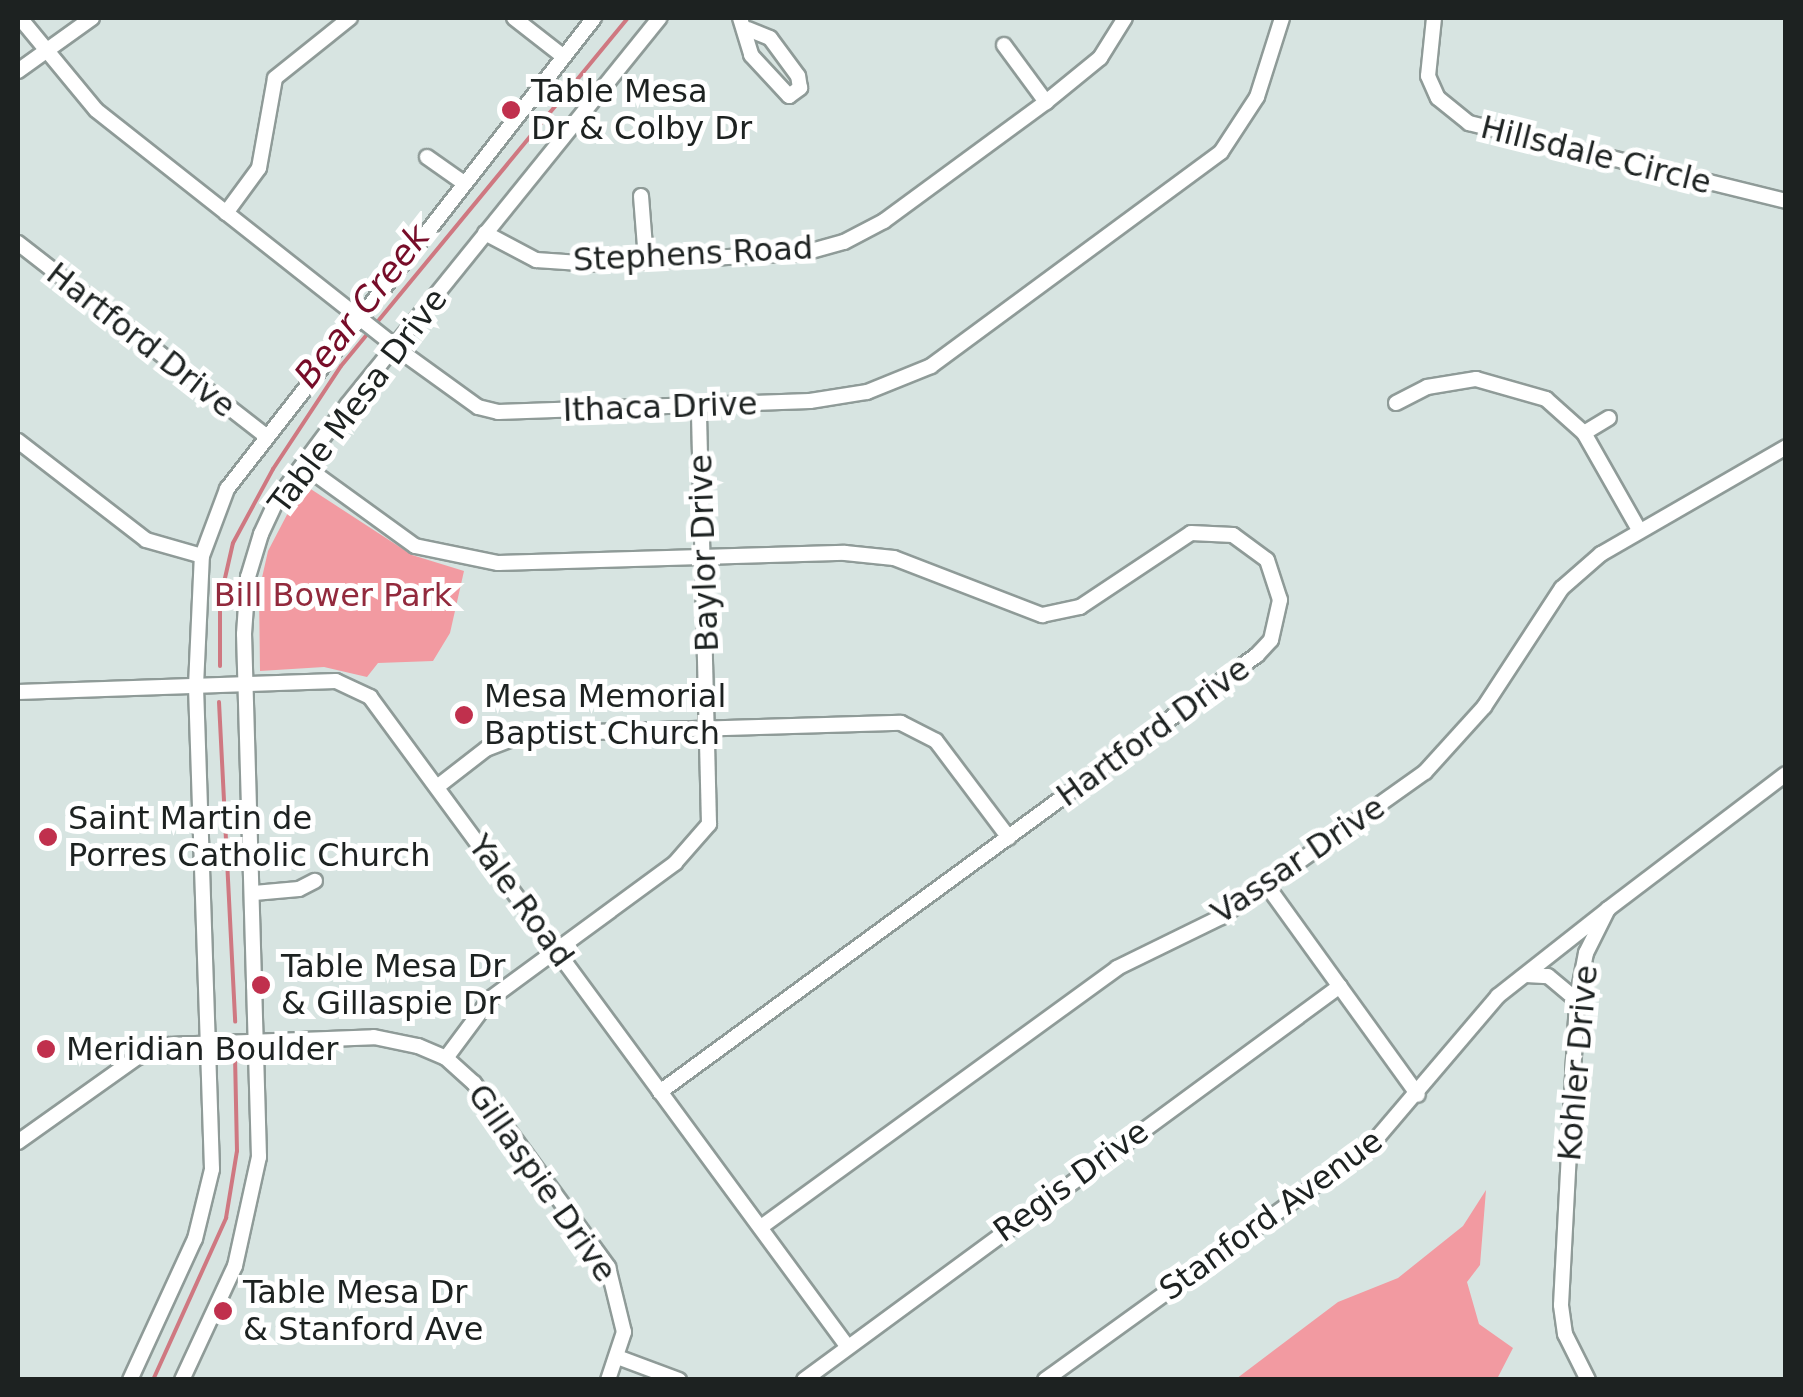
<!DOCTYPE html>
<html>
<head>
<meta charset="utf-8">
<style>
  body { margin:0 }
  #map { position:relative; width:1803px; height:1397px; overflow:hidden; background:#d7e4e1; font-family:"DejaVu Sans",sans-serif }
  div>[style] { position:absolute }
  .green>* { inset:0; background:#f29aa1 }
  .stream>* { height:4px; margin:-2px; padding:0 2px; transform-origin:2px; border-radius:2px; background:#cf7881 }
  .roads { filter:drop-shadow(2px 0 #8f9b98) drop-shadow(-2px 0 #8f9b98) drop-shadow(0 2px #8f9b98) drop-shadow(0 -2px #8f9b98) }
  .minor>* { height:14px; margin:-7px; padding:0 7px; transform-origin:7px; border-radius:7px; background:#fff }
  .dots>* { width:28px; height:28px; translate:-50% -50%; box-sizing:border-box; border:5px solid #fff; border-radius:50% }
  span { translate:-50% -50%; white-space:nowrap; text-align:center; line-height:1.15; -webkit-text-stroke:10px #fff; paint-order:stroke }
  .poi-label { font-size:32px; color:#1d2221 }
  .left { translate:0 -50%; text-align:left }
  .street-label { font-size:32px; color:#1d2221 }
  .park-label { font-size:32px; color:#922a3d }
  .water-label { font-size:35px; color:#770c28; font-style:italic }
  .frame { position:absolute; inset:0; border:20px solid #1d2221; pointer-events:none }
</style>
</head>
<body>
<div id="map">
  <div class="green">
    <div style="clip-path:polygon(303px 484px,412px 555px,464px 571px,450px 633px,433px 661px,378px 663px,367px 677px,324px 667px,260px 671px,259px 591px,268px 551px)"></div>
    <div style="clip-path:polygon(1486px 1190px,1480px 1265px,1467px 1282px,1479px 1324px,1513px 1348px,1497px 1379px,1236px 1379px,1338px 1302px,1398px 1278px,1463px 1226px)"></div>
  </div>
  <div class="stream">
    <div style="left:220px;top:666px;width:66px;rotate:-90deg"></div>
    <div style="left:220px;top:600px;width:58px;rotate:-77.2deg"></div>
    <div style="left:233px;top:543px;width:84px;rotate:-61.6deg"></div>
    <div style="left:273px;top:469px;width:123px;rotate:-56.6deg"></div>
    <div style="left:341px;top:366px;width:451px;rotate:-50.5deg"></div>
    <div style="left:219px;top:702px;width:320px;rotate:87.1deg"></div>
    <div style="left:153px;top:1380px;width:178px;rotate:-65.7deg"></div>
    <div style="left:226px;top:1218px;width:68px;rotate:-80.7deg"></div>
    <div style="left:237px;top:1151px;width:93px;rotate:-91.2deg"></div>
  </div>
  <div class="roads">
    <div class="minor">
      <div style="left:20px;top:18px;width:119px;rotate:50.4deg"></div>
      <div style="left:96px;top:110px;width:395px;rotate:38.3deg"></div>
      <div style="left:406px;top:355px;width:89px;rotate:35.8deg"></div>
      <div style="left:478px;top:407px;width:21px;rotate:14deg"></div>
      <div style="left:498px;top:412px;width:312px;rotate:-2deg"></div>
      <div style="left:810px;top:401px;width:58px;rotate:-9deg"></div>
      <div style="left:867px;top:392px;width:69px;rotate:-22.1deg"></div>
      <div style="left:931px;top:366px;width:360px;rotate:-36.4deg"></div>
      <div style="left:1221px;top:152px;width:66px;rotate:-56.8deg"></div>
      <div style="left:1257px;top:97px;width:83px;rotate:-72.4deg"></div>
      <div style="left:514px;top:18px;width:63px;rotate:38deg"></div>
      <div style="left:740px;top:18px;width:39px;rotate:73deg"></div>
      <div style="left:751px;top:55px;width:56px;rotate:47.2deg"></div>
      <div style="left:789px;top:96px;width:14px;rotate:-36deg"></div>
      <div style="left:800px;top:88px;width:12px;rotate:-99deg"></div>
      <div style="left:798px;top:76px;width:47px;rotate:-126.4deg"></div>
      <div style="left:770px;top:38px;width:24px;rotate:-158deg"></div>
      <div style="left:1434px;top:18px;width:58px;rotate:95.9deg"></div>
      <div style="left:1428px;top:76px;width:24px;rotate:66deg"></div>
      <div style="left:1438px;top:98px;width:40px;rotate:39deg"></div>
      <div style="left:1469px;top:123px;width:326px;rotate:13.8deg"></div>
      <div style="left:1004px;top:45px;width:71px;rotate:53.6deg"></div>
      <div style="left:18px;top:71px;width:91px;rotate:-35.6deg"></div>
      <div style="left:427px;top:157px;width:45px;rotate:35.1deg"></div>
      <div style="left:641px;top:196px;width:63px;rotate:85.5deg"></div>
      <div style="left:226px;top:213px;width:56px;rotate:-53.7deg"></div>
      <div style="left:259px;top:168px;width:91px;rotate:-79.9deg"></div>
      <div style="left:275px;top:78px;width:96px;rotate:-38.7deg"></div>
      <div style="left:485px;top:233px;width:58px;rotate:27.9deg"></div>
      <div style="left:536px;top:260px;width:59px;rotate:3.9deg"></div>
      <div style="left:595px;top:264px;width:209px;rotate:-3deg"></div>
      <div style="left:804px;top:253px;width:41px;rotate:-15.4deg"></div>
      <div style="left:844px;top:242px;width:45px;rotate:-27.7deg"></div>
      <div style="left:884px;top:221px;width:201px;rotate:-36.3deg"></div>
      <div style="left:1046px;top:102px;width:70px;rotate:-39.2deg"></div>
      <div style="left:1100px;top:58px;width:47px;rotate:-58deg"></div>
      <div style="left:18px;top:243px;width:314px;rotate:37.9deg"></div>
      <div style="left:1396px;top:403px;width:35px;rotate:-27deg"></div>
      <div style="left:1427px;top:387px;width:50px;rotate:-9.3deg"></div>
      <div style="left:1476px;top:379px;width:73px;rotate:15.9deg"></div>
      <div style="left:1546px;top:399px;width:51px;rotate:41.8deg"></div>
      <div style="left:1584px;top:433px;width:112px;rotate:60.4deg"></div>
      <div style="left:1584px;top:433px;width:29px;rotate:-31deg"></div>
      <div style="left:18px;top:441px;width:162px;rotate:37.7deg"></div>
      <div style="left:146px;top:540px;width:58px;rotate:15.9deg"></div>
      <div style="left:303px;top:465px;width:138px;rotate:35.9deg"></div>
      <div style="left:415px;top:546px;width:85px;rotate:11.6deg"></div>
      <div style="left:498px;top:563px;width:347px;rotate:-1.7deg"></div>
      <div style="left:845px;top:553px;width:49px;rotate:5.8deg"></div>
      <div style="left:894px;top:558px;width:159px;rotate:21.1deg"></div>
      <div style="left:1042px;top:615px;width:39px;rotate:-12deg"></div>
      <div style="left:1080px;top:607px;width:133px;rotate:-33.7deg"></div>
      <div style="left:1191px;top:533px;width:42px;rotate:2.7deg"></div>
      <div style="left:1233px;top:535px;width:42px;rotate:36.3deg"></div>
      <div style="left:1267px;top:560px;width:42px;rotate:72deg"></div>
      <div style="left:1280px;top:600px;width:41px;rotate:102.7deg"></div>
      <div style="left:1271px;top:640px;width:21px;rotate:133deg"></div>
      <div style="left:1257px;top:655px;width:740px;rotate:143.8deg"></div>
      <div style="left:18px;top:692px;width:318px;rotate:-2deg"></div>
      <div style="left:336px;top:681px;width:38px;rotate:25deg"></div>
      <div style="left:370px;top:697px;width:805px;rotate:53.68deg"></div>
      <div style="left:437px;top:787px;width:62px;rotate:-37.8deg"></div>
      <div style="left:486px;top:749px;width:42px;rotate:-21deg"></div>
      <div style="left:525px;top:734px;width:376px;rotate:-1.7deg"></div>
      <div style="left:901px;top:723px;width:39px;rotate:27deg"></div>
      <div style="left:936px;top:741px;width:121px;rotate:53deg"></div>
      <div style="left:1268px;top:887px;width:256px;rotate:54.2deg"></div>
      <div style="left:254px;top:893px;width:45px;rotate:-5.1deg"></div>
      <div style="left:299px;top:889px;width:18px;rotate:-27deg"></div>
      <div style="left:1526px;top:975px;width:22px;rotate:3deg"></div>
      <div style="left:1548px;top:976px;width:38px;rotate:40deg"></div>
      <div style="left:446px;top:1058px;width:74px;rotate:-53.3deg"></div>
      <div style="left:490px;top:999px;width:230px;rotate:-36.3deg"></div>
      <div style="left:675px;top:863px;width:52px;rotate:-48.9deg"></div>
      <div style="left:709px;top:824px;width:419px;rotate:-91.4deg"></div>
      <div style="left:18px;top:1142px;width:145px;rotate:-35.4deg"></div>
      <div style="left:136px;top:1058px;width:35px;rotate:-22deg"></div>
      <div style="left:169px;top:1045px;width:205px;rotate:-2.2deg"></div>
      <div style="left:374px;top:1037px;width:45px;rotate:11.6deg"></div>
      <div style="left:418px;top:1046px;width:30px;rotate:23deg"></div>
      <div style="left:446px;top:1058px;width:38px;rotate:42deg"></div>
      <div style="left:474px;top:1083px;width:228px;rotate:53.9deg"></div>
      <div style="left:608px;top:1267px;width:67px;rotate:76.2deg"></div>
      <div style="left:624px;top:1332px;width:51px;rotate:108.4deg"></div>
      <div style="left:761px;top:1227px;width:440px;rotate:-36deg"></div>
      <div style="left:1117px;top:968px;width:116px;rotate:-26.1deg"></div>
      <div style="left:1221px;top:917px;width:250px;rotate:-35.4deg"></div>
      <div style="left:1425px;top:772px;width:88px;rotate:-47.8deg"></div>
      <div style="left:1484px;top:707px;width:142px;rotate:-56.8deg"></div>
      <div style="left:1562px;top:588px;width:52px;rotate:-41.1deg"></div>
      <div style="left:1601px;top:554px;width:214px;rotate:-30deg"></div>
      <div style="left:620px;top:1358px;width:63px;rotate:20.4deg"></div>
      <div style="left:130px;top:1380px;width:155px;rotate:-65.3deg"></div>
      <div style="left:195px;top:1239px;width:72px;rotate:-76.3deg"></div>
      <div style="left:212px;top:1169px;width:483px;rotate:-91.9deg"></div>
      <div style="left:196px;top:686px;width:130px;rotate:-87.4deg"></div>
      <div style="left:202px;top:556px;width:72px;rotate:-69.5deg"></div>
      <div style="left:227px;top:489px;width:597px;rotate:-52.07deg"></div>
      <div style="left:182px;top:1380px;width:126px;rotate:-65.1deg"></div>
      <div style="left:235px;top:1266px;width:112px;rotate:-77.6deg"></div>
      <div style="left:259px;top:1157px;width:523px;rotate:-91.64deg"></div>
      <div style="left:244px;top:634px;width:57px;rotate:-86deg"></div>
      <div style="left:248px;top:577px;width:45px;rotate:-73.2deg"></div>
      <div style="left:261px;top:534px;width:40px;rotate:-65deg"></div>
      <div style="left:278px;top:498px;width:117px;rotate:-53.3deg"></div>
      <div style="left:348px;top:404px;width:496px;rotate:-51.1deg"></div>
      <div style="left:804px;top:1380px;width:665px;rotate:-36.32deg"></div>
      <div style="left:1045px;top:1380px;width:403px;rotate:-35.8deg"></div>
      <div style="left:1372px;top:1144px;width:194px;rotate:-49.6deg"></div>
      <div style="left:1498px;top:996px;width:140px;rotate:-38.3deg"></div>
      <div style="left:1588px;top:1380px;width:51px;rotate:-116.6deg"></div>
      <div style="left:1565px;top:1334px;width:29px;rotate:-98deg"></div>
      <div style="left:1561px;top:1305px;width:305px;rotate:-87deg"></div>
      <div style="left:1577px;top:1000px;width:48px;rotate:-79.2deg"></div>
      <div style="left:1586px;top:953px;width:49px;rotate:-63.4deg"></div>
      <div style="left:1608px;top:909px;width:223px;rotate:-37.2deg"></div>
    </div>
  </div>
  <div class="dots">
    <div style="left:511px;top:110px;background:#c0304d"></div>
    <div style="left:464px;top:715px;background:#c0304d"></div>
    <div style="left:48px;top:837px;background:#c0304d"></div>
    <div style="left:261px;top:985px;background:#c0304d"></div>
    <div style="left:46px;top:1049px;background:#c0304d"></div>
    <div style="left:223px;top:1311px;background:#c0304d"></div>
  </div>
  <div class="poi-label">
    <span class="left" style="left:531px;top:110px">Table Mesa<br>Dr &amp; Colby Dr</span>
    <span class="left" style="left:484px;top:715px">Mesa Memorial<br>Baptist Church</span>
    <span class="left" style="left:68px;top:837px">Saint Martin de<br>Porres Catholic Church</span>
    <span class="left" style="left:281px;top:985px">Table Mesa Dr<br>&amp; Gillaspie Dr</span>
    <span class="left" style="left:66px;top:1049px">Meridian Boulder</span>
    <span class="left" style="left:243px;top:1311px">Table Mesa Dr<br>&amp; Stanford Ave</span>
  </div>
  <div class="street-label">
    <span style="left:1596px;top:155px;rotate:14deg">Hillsdale Circle</span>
    <span style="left:693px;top:254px;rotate:-3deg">Stephens Road</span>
    <span style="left:141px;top:340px;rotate:38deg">Hartford Drive</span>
    <span style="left:358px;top:401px;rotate:-53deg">Table Mesa Drive</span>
    <span style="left:660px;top:407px;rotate:-2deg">Ithaca Drive</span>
    <span style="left:704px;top:553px;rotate:-92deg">Baylor Drive</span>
    <span style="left:1153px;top:732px;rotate:-36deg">Hartford Drive</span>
    <span style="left:1298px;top:860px;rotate:-34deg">Vassar Drive</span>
    <span style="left:521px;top:901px;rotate:54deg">Yale Road</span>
    <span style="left:1578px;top:1063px;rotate:-85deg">Kohler Drive</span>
    <span style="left:1071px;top:1181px;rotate:-36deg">Regis Drive</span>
    <span style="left:542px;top:1183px;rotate:55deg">Gillaspie Drive</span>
    <span style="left:1271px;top:1215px;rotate:-36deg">Stanford Avenue</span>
  </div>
  <div class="park-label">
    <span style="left:333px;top:595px">Bill Bower Park</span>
  </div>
  <div class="water-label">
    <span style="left:362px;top:306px;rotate:-52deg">Bear Creek</span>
  </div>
  <div class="frame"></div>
</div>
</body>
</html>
